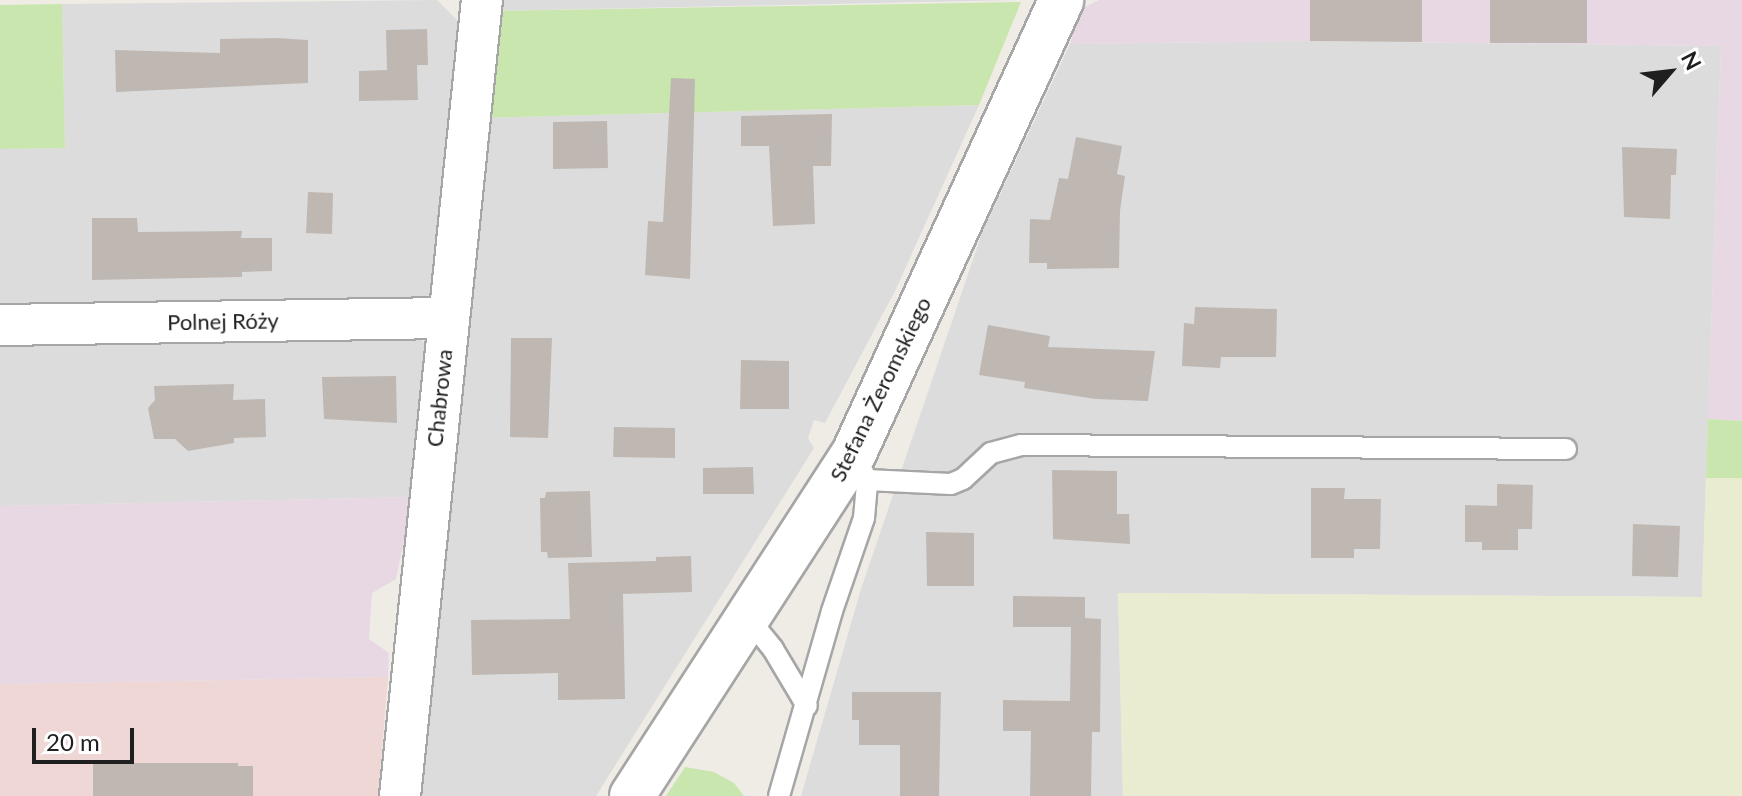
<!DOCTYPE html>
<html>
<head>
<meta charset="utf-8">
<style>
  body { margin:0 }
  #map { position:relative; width:1742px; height:796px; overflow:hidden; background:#efece6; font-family:Lato,sans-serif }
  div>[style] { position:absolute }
  .residential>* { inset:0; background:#dddcdc }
  .commercial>* { inset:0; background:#efd7d6 }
  .industrial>* { inset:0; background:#e8d8e4 }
  .farmland>* { inset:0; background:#eaecd2 }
  .grass>* { inset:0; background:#c9e6af }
  .building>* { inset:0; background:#bfb8b2 }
  .roads { filter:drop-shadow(2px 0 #a6a6a6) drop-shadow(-2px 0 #a6a6a6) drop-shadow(0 2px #a6a6a6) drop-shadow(0 -2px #a6a6a6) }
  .service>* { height:20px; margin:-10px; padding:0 10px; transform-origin:10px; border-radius:10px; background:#fff }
  .minor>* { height:40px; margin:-20px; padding:0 20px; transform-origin:20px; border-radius:20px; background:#fff }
  .tertiary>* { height:44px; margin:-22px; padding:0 22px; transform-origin:22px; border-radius:22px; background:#fff }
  span { translate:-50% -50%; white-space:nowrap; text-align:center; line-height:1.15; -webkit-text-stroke:6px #fff; paint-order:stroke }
  .street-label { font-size:22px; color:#1f1f1f }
  .north { position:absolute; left:1630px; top:32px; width:80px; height:80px; -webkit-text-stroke:6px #fff; paint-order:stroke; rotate:62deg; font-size:22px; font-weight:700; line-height:32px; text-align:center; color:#1f1f1f }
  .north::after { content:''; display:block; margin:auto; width:28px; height:36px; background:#1f1f1f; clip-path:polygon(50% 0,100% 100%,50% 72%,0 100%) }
  .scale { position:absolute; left:32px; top:728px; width:102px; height:36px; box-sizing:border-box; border:4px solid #1f1f1f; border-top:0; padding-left:10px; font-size:24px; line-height:28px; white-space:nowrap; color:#1f1f1f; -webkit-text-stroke:6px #fff; paint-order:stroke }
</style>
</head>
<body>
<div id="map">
  <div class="residential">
    <div style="clip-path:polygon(437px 0,460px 23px,435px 291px,416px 303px,0 311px,0 149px,65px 148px,62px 4px)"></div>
    <div style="clip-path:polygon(492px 0,1022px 0,491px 11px)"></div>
    <div style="clip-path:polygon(1310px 41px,1721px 46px,1702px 597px,1118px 593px,1123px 796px,801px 796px,861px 589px,982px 233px,1070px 44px)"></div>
    <div style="clip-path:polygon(979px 105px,895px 291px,825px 423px,814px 420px,808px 438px,814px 448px,596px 796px,412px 796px,481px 118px)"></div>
    <div style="clip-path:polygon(416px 334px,427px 346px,413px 497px,0 506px,0 342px)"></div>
  </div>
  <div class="commercial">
    <div style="clip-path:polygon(388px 677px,378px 796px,0 796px,0 684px)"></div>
  </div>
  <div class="industrial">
    <div style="clip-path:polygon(1099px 0,1742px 0,1742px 421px,1708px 419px,1721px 46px,1310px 41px,1070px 44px,1081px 9px)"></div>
    <div style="clip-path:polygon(413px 497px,396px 579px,372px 593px,369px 639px,389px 653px,388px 677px,0 684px,0 506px)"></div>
  </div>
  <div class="farmland">
    <div style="clip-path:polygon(1706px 478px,1742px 478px,1742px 796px,1123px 796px,1118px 593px,1702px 597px)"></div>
  </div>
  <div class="grass">
    <div style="clip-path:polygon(1021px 2px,979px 105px,481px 118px,491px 11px)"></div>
    <div style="clip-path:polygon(62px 4px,65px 148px,0 149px,0 5px)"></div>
    <div style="clip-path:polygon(1708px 419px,1742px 421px,1742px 478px,1706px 478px)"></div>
    <div style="clip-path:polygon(685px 767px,714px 772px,734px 783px,744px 796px,666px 796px)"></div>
  </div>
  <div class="building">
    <div style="clip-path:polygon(1310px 0,1422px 0,1422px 42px,1310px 41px)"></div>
    <div style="clip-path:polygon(1490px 0,1587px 0,1587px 43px,1490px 43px)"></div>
    <div style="clip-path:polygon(427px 29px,428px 65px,417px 65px,418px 100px,359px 101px,359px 71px,387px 70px,386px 30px)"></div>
    <div style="clip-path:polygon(276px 38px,308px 40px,308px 83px,116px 92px,115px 50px,220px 53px,220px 39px)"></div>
    <div style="clip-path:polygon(671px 78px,695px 79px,690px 279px,645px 275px,648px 221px,663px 222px)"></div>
    <div style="clip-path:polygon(832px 114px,831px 166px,813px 166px,815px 224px,773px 226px,769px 146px,741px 146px,741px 116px)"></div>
    <div style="clip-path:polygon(607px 121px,608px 168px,553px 169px,553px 122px)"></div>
    <div style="clip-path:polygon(1076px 137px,1122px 146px,1117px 174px,1125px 176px,1120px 211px,1119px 268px,1047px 269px,1047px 263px,1029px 263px,1030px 219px,1050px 220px,1059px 178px,1068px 179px)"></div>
    <div style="clip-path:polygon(1622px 147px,1677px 149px,1676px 175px,1671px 175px,1670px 219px,1624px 217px)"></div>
    <div style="clip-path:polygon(308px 192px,333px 193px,332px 234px,306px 233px)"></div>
    <div style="clip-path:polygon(92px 218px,137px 218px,138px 232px,242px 231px,241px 238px,272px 238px,272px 271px,242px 272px,242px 277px,92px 280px)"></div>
    <div style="clip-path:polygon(1195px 307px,1277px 309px,1276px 357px,1221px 357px,1220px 368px,1182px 366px,1184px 323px,1194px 324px)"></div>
    <div style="clip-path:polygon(988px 325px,1050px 336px,1048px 347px,1155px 351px,1148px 401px,1096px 399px,1024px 388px,1025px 382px,979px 375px)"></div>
    <div style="clip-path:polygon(511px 338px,552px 338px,548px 438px,510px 437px)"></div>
    <div style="clip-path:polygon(741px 360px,789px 361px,789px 409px,740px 409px)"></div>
    <div style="clip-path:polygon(396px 376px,397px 423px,324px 419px,322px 377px)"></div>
    <div style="clip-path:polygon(234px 384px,233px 400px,265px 399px,266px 437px,234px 438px,234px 443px,188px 451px,175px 439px,154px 439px,148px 408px,155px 400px,154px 386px)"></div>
    <div style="clip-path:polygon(614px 427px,675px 428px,675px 458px,613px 457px)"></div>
    <div style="clip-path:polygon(753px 467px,754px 494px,703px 494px,703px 468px)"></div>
    <div style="clip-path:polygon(1052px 470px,1117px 471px,1117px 514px,1129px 514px,1130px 544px,1053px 539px)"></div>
    <div style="clip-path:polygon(1497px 484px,1533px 485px,1532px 529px,1518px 529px,1518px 550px,1482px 550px,1482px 542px,1465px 542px,1465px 505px,1497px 506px)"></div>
    <div style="clip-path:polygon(1311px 488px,1345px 488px,1344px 499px,1381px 499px,1380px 549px,1354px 549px,1354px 558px,1311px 558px)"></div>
    <div style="clip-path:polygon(590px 491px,592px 557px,548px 558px,547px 552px,541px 552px,540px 498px,545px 498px,546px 492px)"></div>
    <div style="clip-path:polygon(1633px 524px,1680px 526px,1678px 577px,1632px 576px)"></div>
    <div style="clip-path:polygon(926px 532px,974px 533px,974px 586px,927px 586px)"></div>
    <div style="clip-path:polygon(691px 556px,692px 592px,623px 594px,625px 699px,558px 700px,558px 673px,472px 675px,471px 620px,570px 619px,568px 563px,656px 561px,656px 557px)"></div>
    <div style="clip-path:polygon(1013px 596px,1085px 597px,1085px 618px,1101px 619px,1100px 732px,1092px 732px,1091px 796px,1030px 796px,1031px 731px,1003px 731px,1003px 700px,1070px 701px,1071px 627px,1013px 627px)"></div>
    <div style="clip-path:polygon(852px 692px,941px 692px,939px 796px,900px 796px,900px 745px,859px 745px,859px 720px,852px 720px)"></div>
    <div style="clip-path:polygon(93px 763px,238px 763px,238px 766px,253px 766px,253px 796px,93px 796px)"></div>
  </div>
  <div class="roads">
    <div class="service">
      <div style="left:867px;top:480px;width:84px;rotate:2.7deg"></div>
      <div style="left:951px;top:484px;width:13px;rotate:-23deg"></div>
      <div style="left:963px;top:479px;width:38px;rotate:-43deg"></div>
      <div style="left:991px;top:453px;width:31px;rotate:-15deg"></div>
      <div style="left:1021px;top:445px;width:545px;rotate:0.42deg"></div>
      <div style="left:748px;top:618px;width:40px;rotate:51deg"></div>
      <div style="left:773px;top:649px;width:66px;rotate:59.2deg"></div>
      <div style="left:779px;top:796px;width:192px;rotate:-74deg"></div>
      <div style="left:832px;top:611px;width:98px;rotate:-71deg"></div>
      <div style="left:864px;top:518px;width:38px;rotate:-85deg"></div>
      <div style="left:867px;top:480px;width:11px;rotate:-117deg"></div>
    </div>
    <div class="minor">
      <div style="left:0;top:325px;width:447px;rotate:-0.9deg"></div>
      <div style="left:400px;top:796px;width:800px;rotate:-84.12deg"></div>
    </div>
    <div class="tertiary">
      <div style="left:632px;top:796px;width:409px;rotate:-57.1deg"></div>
      <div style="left:854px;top:453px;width:498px;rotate:-65.4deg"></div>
    </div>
  </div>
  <div class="street-label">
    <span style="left:223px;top:321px;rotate:-1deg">Polnej Róży</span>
    <span style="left:880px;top:389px;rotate:-64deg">Stefana Żeromskiego</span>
    <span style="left:439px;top:398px;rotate:-84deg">Chabrowa</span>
  </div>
  <div class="north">N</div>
  <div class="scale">20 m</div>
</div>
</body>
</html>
